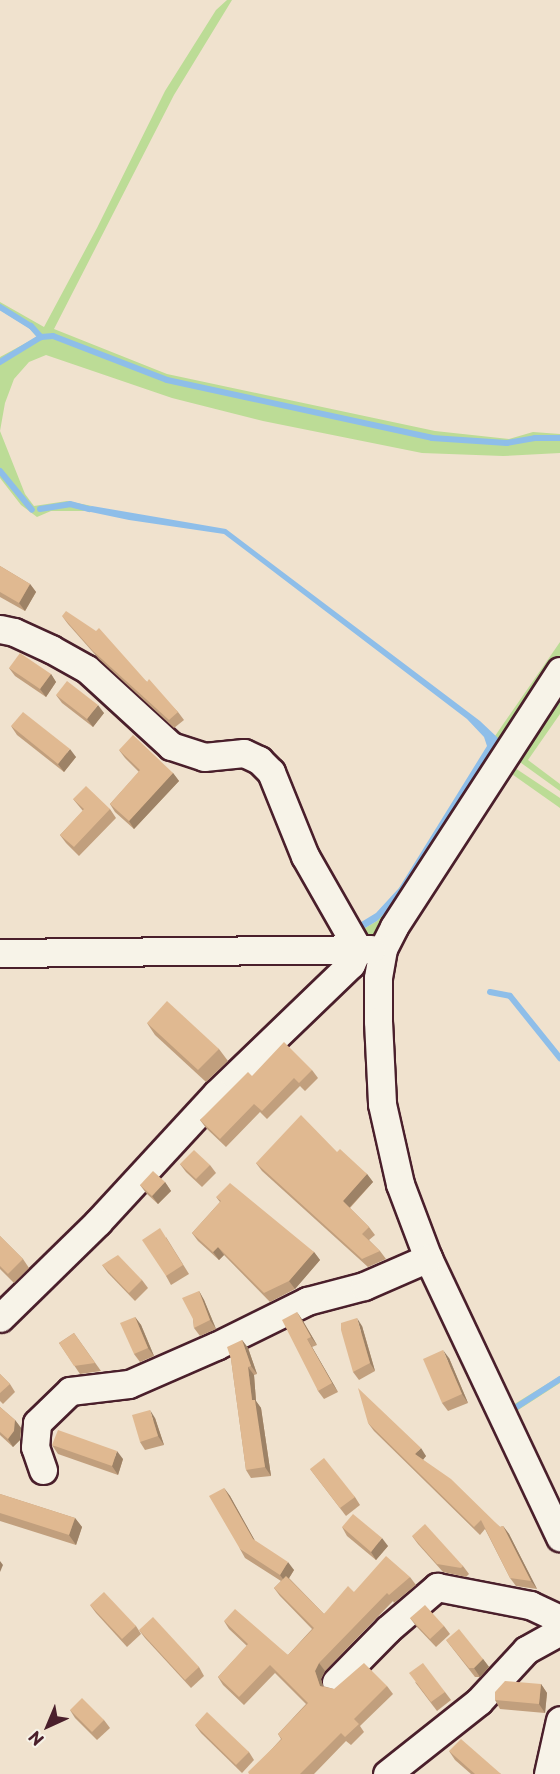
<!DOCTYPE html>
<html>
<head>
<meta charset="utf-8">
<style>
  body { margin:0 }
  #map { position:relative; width:560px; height:1774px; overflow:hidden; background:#f0e2ce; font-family:"Playpen Sans",sans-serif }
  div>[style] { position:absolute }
  .green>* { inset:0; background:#bcdc96 }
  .water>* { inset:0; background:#8ebee9 }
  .stream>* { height:6px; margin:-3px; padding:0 3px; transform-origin:3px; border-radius:3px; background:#8ebee9 }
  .roads { filter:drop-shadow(2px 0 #4a1f2b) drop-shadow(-2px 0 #4a1f2b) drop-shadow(0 2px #4a1f2b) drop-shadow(0 -2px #4a1f2b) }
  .minor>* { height:27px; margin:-13.5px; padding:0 13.5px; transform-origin:13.5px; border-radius:13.5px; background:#f7f3e8 }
  .wall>* { inset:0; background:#c19f7d }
  .shaded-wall>* { inset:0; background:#9d8266 }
  .building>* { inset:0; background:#e0b991 }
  span { translate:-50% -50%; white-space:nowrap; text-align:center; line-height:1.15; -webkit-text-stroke:5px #f7f3e8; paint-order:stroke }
  .north { position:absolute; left:18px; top:1696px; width:60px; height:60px; -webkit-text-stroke:4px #f7f3e8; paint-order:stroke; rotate:224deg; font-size:16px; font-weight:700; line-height:24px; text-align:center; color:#4a1f2b }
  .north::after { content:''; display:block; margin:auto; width:21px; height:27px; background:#4a1f2b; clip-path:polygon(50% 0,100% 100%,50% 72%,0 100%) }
</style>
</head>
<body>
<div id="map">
  <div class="green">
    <div style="clip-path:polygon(227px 0,232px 0,174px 95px,54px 329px,167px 374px,435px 431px,509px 439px,533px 432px,560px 434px,560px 453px,503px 456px,422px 453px,263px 421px,172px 398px,46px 355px,29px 362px,14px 379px,5px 403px,0 431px,25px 494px,34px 506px,67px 501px,92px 506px,83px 507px,86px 511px,51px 511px,37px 517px,21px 505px,0 478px,0 357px,37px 337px,29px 328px,0 310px,0 302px,44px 327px,97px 228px,165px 91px,216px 10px)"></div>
    <div style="clip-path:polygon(560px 642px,560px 660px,374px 945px,360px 931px,377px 921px,493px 748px,500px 744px,495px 736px)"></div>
    <div style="clip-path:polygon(560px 687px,560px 714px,528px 760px,560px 784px,560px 791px,517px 760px,512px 766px,560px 798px,560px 808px,509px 772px,405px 930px,394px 954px,390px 976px,390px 1011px,393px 1099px,405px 1185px,434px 1250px,469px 1318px,508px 1408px,560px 1376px,560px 1383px,512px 1414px,549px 1487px,560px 1512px,560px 1524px,432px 1257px,403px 1183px,390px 1125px,382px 1020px,384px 977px,390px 951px,401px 928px)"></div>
  </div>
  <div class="water">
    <div style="clip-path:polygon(92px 506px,226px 529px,480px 721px,499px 739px,500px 744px,493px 748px,415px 874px,395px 903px,377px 921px,360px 931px,353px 927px,376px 913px,399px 888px,487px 746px,484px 737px,467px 719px,224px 534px,129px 520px,86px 511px,82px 508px)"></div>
  </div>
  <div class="stream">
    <div style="left:0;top:307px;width:36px;rotate:32deg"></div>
    <div style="left:31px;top:326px;width:15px;rotate:48deg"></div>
    <div style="left:41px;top:337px;width:12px;rotate:-5deg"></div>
    <div style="left:53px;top:336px;width:122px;rotate:21.1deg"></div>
    <div style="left:167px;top:380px;width:271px;rotate:12.3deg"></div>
    <div style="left:432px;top:438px;width:75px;rotate:3.8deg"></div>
    <div style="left:507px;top:443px;width:28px;rotate:-10deg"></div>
    <div style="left:535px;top:438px;width:25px"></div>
    <div style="left:0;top:362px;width:48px;rotate:-31.4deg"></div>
    <div style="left:0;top:471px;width:50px;rotate:50.6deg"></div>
    <div style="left:40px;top:509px;width:30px;rotate:-9deg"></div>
    <div style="left:70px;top:504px;width:20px;rotate:15deg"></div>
    <div style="left:548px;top:714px;width:21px;rotate:-55deg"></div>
    <div style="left:490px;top:992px;width:20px;rotate:11deg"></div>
    <div style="left:510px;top:996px;width:80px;rotate:51.1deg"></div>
    <div style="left:515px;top:1408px;width:54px;rotate:-32.8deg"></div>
  </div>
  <div class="roads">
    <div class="minor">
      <div style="left:0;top:629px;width:14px;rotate:12deg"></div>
      <div style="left:14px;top:632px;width:41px;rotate:24.7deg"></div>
      <div style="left:51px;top:649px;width:41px;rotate:29.1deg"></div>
      <div style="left:87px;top:669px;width:114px;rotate:42.5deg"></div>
      <div style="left:171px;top:746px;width:35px;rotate:18deg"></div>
      <div style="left:204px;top:757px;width:40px;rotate:-5.7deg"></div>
      <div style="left:244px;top:753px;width:17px;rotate:25deg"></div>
      <div style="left:259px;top:760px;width:17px;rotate:45deg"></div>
      <div style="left:271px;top:772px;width:91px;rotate:68deg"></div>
      <div style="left:305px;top:856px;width:107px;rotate:60.3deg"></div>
      <div style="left:358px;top:949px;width:17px;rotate:115deg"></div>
      <div style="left:351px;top:964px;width:187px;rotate:136.1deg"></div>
      <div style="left:216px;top:1094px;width:174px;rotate:132.7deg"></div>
      <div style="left:98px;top:1222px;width:137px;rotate:135.6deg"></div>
      <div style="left:560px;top:671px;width:305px;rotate:123deg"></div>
      <div style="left:394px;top:927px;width:25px;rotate:117deg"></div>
      <div style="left:383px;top:949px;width:29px;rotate:100deg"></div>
      <div style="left:378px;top:978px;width:43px;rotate:90deg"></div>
      <div style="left:378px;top:1021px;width:83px;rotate:87.2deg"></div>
      <div style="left:382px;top:1104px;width:82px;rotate:77.3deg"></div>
      <div style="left:400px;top:1184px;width:79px;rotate:69.3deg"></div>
      <div style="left:428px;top:1258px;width:309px;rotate:64.7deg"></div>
      <div style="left:0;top:953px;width:371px;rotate:-0.6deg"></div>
      <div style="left:43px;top:1470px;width:24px;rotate:-109deg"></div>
      <div style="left:35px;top:1447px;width:24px;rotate:-85deg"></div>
      <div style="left:37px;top:1423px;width:46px;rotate:-44.1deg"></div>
      <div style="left:70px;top:1391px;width:59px;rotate:-6.8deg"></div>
      <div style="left:129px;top:1384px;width:95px;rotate:-23.6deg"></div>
      <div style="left:216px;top:1346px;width:102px;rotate:-26.3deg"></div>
      <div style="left:307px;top:1301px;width:59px;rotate:-14.7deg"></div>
      <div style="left:364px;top:1286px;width:70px;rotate:-23.6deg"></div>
      <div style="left:336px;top:1682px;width:74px;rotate:-45.5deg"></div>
      <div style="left:388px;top:1629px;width:65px;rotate:-40.6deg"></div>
      <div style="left:437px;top:1587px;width:95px;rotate:11deg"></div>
      <div style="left:530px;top:1605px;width:33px;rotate:25deg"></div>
      <div style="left:387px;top:1774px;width:117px;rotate:-38.4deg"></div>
      <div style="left:479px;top:1701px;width:69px;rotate:-47.3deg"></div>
      <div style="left:526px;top:1650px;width:39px;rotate:-29deg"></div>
      <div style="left:548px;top:1774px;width:55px;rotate:-77.5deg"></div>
    </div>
  </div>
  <div class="wall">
    <div style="clip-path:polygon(0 566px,30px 584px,36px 592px,25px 611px,0 597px)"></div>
    <div style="clip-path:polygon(62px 616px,147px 682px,178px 712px,184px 720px,174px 728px,99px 659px,68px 624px)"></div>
    <div style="clip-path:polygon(9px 668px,51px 674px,56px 682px,46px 697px,15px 676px)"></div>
    <div style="clip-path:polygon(56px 695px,104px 713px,93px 727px,62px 703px)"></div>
    <div style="clip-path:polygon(11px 726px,76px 757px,64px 772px,17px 735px)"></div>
    <div style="clip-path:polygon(119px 750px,173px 773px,179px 781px,134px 829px,115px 812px,110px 804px,139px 772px,125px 758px)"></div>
    <div style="clip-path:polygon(73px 799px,110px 809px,116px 818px,79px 856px,66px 843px,60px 835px,83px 811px)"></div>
    <div style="clip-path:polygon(147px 1023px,219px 1049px,228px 1061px,206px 1082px,155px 1035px)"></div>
    <div style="clip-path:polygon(312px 1070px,318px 1078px,305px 1091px,300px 1086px,267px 1119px,260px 1112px,226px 1147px,206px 1128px,200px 1120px,252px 1076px)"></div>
    <div style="clip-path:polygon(337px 1152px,367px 1174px,373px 1182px,350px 1208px,369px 1227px,375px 1235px,369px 1240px,380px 1251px,386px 1259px,368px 1267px,262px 1171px,256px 1163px)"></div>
    <div style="clip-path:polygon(180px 1164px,210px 1165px,216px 1173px,202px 1187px,186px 1172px)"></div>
    <div style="clip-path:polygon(165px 1182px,171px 1191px,158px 1204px,146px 1193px,140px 1185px)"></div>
    <div style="clip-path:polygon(216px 1197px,314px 1252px,320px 1260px,295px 1289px,270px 1302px,224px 1255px,219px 1260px,198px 1241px,192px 1233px,220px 1202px)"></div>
    <div style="clip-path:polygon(0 1236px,23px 1259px,29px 1268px,14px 1283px,0 1269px)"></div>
    <div style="clip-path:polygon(166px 1237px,189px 1274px,171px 1285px,166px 1276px)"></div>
    <div style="clip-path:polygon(102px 1265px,142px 1280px,148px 1288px,135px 1301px,108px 1273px)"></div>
    <div style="clip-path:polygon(199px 1291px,204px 1300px,216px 1329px,200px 1336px,194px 1328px,193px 1319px)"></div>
    <div style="clip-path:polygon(297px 1312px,303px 1321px,317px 1345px,312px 1347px,338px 1392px,324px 1399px,318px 1391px)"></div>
    <div style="clip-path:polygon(135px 1317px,141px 1325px,154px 1356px,140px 1362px,134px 1354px)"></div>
    <div style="clip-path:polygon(362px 1326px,375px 1371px,359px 1380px,353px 1372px)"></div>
    <div style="clip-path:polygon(74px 1333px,101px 1371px,80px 1374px,59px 1343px)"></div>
    <div style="clip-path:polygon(242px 1340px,248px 1348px,257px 1374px,254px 1375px,256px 1401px,261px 1408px,271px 1476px,251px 1478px,246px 1470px,231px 1359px)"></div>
    <div style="clip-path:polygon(449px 1358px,468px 1403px,448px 1411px,442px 1403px)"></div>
    <div style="clip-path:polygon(0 1374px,10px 1384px,15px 1392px,3px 1404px,0 1401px)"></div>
    <div style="clip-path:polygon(0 1407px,15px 1420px,21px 1428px,20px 1440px,13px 1447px,0 1435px)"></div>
    <div style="clip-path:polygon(155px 1418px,164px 1445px,145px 1450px,140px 1442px)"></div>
    <div style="clip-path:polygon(368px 1423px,426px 1456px,423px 1460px,500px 1527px,503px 1526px,509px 1534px,537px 1589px,516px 1586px,510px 1578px,485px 1529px,480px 1535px,374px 1431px)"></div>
    <div style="clip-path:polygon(52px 1445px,123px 1459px,118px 1475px,58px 1454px)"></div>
    <div style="clip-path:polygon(310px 1469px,355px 1497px,360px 1505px,346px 1516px)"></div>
    <div style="clip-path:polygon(224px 1488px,230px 1496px,255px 1541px,294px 1570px,289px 1578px,324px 1614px,354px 1592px,410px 1577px,416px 1585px,394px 1603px,393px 1601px,325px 1671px,321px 1679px,323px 1686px,334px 1689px,387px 1686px,393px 1694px,360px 1726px,364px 1732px,351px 1745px,346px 1741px,314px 1774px,249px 1774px,281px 1739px,278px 1734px,306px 1704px,275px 1673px,244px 1705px,223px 1685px,218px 1677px,247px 1646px,229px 1629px,224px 1621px,288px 1655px,312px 1629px,280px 1596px,274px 1588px,281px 1581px,245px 1558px,240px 1549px)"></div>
    <div style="clip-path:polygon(0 1494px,75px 1518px,82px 1527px,76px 1545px,0 1521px)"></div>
    <div style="clip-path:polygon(342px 1527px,388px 1546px,376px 1560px,347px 1536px)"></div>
    <div style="clip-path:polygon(412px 1536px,463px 1566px,469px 1574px,466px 1577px,443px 1572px,418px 1544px)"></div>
    <div style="clip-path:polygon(90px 1605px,136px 1626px,141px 1634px,127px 1647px,96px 1613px)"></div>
    <div style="clip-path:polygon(410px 1618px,444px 1626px,450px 1634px,436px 1647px,416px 1626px)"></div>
    <div style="clip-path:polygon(139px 1630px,199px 1667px,204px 1676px,191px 1688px,145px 1638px)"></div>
    <div style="clip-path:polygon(446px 1640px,483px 1659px,489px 1667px,480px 1677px,475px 1677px)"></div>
    <div style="clip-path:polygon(415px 1682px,445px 1692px,451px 1700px,437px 1711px)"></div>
    <div style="clip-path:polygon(541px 1684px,547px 1693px,545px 1713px,500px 1709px,495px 1700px)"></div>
    <div style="clip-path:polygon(70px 1710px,104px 1720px,110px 1728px,97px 1740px,75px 1718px)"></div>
    <div style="clip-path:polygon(195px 1725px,249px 1752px,254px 1760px,242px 1773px,201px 1733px)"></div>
    <div style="clip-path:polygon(449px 1751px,501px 1774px,471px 1774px,455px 1760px)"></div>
  </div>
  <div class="shaded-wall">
    <div style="clip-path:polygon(30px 584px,36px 592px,25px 611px,19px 603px)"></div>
    <div style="clip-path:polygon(51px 674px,56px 682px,46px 697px,40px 689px)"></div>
    <div style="clip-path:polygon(98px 705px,104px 713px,93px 727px,87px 719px)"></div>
    <div style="clip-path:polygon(70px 749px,76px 757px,64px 772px,58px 764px)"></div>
    <div style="clip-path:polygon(173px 773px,179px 781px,134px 829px,129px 821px)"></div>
    <div style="clip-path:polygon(367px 1174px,373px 1182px,348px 1209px,343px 1201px)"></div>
    <div style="clip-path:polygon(165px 1182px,171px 1191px,158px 1204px,152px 1196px)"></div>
    <div style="clip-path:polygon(218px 1247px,224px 1255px,219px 1260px,213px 1252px)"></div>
    <div style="clip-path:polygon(314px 1252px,320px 1260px,295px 1289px,289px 1281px)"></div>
    <div style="clip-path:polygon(199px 1291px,204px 1300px,216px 1329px,210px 1320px)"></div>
    <div style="clip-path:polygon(297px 1312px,303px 1321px,317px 1345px,311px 1337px)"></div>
    <div style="clip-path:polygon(135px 1317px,141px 1325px,154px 1356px,148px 1348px)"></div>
    <div style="clip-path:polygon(357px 1318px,362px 1326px,375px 1371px,370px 1363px)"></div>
    <div style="clip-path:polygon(307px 1339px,312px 1347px,338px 1392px,332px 1383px)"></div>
    <div style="clip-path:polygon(242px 1340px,248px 1348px,257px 1374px,251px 1366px)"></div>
    <div style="clip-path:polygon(443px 1350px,449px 1358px,468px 1403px,462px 1394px)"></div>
    <div style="clip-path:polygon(248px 1367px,254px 1375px,256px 1401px,261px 1408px,271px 1476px,265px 1467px,252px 1400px)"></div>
    <div style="clip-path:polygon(150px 1410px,155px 1418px,164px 1445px,158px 1436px)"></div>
    <div style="clip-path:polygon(15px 1420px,21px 1428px,20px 1440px,13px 1447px,8px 1439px)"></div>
    <div style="clip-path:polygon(421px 1448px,426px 1456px,421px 1462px,415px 1454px)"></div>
    <div style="clip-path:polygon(117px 1451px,123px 1459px,118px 1475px,112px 1466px)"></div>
    <div style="clip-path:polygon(224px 1488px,230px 1496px,259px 1548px,253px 1539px)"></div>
    <div style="clip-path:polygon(75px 1518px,82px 1527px,76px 1545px,69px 1535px)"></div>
    <div style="clip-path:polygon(503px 1526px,509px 1534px,537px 1589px,531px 1581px)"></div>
    <div style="clip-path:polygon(382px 1538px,388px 1546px,376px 1560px,371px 1552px)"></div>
    <div style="clip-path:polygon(0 1561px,3px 1565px,0 1572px)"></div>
    <div style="clip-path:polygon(288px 1562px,294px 1570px,286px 1583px,280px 1575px)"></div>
    <div style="clip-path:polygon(483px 1659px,489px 1667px,480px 1677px,474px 1668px)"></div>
    <div style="clip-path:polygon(319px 1663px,325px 1671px,321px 1679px,325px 1694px,320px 1686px,315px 1671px)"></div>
    <div style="clip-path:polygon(541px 1684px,547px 1693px,545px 1713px,539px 1704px)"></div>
  </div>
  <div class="building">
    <div style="clip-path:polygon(0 566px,30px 584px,19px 603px,0 592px)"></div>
    <div style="clip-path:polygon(66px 611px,96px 631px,99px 628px,147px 682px,149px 679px,178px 712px,169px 720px,93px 651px,62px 616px)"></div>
    <div style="clip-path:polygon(20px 653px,51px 674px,40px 689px,9px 668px)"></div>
    <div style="clip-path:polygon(67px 681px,98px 705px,87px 719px,56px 695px)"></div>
    <div style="clip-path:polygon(23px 712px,70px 749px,58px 764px,11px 726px)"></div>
    <div style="clip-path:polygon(133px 735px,173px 773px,129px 821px,110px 804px,140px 770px,119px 750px)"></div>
    <div style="clip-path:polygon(86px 786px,110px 809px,74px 847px,60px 835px,84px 809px,73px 799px)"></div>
    <div style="clip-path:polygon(167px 1001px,219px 1049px,198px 1070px,147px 1023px)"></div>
    <div style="clip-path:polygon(284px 1042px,312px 1070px,299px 1083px,294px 1078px,262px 1111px,254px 1104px,220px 1139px,200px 1120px,248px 1072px,252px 1076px)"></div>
    <div style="clip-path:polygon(301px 1115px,337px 1152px,340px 1149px,367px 1174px,343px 1201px,369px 1227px,362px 1234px,380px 1251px,362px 1259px,256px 1163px)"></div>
    <div style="clip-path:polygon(194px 1150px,210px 1165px,196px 1179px,180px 1164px)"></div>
    <div style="clip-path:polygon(153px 1171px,165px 1182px,152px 1196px,140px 1185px)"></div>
    <div style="clip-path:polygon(230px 1183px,314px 1252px,289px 1281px,264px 1293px,218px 1247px,213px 1252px,192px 1233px,221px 1201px,216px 1197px)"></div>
    <div style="clip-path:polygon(160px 1228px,183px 1265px,166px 1276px,142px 1240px)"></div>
    <div style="clip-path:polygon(0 1236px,23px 1259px,8px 1274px,0 1266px)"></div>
    <div style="clip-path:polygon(118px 1255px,142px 1280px,129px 1293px,102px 1265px)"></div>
    <div style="clip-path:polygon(199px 1291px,210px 1320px,194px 1328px,193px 1319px,182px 1298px)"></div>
    <div style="clip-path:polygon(297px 1312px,311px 1337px,307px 1339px,332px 1383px,318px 1391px,282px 1320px)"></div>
    <div style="clip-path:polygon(135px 1317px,148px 1348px,134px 1354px,120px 1323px)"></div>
    <div style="clip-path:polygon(357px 1318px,370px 1363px,353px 1372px,341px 1330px,341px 1323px)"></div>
    <div style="clip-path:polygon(74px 1333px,95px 1363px,74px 1366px,59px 1343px)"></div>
    <div style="clip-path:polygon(242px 1340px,251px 1366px,248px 1367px,252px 1400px,255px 1400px,265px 1467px,246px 1470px,231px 1359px,227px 1347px)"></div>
    <div style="clip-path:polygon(443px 1350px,462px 1394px,442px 1403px,423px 1359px)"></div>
    <div style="clip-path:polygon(0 1374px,10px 1384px,0 1393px)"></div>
    <div style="clip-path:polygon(358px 1388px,421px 1448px,415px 1454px,451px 1479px,500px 1527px,503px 1526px,531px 1581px,510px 1578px,481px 1520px,474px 1527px,368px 1423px)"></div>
    <div style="clip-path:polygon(0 1407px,15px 1420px,14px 1431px,8px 1439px,0 1432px)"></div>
    <div style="clip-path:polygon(150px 1410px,158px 1436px,140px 1442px,132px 1415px)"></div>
    <div style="clip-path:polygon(58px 1430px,117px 1451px,112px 1466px,52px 1445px)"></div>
    <div style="clip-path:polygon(324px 1458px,355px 1497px,340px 1508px,310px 1469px)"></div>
    <div style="clip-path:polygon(224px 1488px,253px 1539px,288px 1562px,280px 1575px,240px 1549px,209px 1496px)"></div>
    <div style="clip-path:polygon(0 1494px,75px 1518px,69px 1535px,0 1513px)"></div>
    <div style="clip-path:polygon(353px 1514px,382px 1538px,371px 1552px,342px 1527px)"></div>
    <div style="clip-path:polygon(425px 1524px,463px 1566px,461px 1568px,437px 1564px,412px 1536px)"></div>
    <div style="clip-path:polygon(386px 1556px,410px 1577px,389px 1595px,387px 1593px,319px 1663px,315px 1671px,320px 1686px,334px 1689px,364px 1663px,387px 1686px,354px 1719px,359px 1724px,345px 1737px,341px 1733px,300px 1774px,249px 1774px,248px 1772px,282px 1739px,278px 1734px,308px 1703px,270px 1665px,239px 1697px,218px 1677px,248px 1644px,224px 1621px,235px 1609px,288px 1655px,314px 1628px,274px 1588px,286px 1576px,324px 1614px,348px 1586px,354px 1592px)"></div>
    <div style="clip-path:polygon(104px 1592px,136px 1626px,122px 1639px,90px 1605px)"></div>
    <div style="clip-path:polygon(425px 1605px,444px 1626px,430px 1639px,410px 1618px)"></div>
    <div style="clip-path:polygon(153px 1617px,199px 1667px,185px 1680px,139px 1630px)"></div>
    <div style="clip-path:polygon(459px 1629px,483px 1659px,474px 1668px,469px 1668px,446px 1640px)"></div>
    <div style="clip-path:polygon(423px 1663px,445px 1692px,431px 1702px,409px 1673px)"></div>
    <div style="clip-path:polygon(505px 1681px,541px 1684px,539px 1704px,495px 1700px,495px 1692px)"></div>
    <div style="clip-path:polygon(82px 1698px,104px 1720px,92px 1732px,70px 1710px)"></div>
    <div style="clip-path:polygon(207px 1712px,249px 1752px,236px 1765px,195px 1725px)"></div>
    <div style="clip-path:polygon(461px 1739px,501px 1774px,475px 1774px,449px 1751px)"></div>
  </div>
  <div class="north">N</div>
</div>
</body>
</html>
